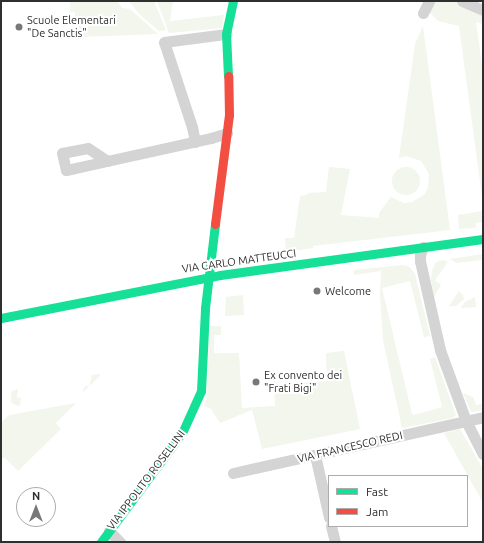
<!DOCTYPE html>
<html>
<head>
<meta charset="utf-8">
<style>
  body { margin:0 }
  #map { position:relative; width:484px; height:543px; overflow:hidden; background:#fff; font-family:Ubuntu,sans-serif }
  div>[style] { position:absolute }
  .green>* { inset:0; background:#f2f6ec }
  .round { border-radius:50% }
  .street>* { height:11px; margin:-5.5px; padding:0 5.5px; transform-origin:5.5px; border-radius:5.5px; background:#d4d4d4 }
  .fast>* { height:9px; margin:-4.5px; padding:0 4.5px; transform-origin:4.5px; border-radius:4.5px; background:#16e098 }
  .jam>* { height:9px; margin:-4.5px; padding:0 4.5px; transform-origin:4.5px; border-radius:4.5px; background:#f24e42 }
  .dots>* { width:11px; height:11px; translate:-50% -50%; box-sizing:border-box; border:2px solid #fff; border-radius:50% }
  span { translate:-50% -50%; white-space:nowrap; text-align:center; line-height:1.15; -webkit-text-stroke:4px #fff; paint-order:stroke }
  .poi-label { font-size:11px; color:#2f2f2f }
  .left { translate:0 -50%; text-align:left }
  .street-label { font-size:11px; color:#2f2f2f }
  .frame { position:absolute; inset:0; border:2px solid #2f2f2f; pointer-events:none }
  .legend { position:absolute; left:328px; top:475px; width:140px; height:52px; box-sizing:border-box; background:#fff; border:1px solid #acacac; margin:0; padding:5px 7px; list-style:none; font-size:12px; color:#2f2f2f }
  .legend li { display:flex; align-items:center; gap:8px; height:20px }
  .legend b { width:20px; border:1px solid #acacac }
  .north { position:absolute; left:16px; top:487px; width:40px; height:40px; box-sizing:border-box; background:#fff; border:1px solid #acacac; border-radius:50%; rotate:0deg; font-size:11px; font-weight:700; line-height:16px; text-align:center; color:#2f2f2f }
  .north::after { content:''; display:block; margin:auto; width:14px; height:18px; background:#787878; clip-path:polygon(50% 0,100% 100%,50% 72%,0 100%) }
</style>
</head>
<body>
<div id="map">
  <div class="green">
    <div style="clip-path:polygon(70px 1px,117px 1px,122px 8px,130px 9px,158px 34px,79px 37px,79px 26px,75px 26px,75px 12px,70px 12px)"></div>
    <div style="clip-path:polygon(129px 1px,154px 1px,166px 30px,159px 31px,139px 14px)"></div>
    <div style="clip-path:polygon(157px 1px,173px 1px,170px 21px,224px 15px,222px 28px,169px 33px)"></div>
    <div style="clip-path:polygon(435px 1px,453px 1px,483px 14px,483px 24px,476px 22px,483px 72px,483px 204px,459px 26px,438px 21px,430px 13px)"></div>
    <div style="clip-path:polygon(423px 26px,450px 230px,313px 246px,313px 248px,286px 252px,285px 238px,294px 238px,300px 196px,307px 195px,308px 193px,326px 192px,329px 167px,350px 169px,341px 215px,379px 218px,379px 213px,391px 197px,404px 203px,412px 202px,424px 195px,428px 188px,429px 174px,421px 161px,406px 156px,399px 158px,415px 44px)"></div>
    <div class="round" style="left:392px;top:167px;width:28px;height:28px"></div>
    <div style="clip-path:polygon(483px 211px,483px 222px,476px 223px,476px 228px,459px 229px,458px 215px)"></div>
    <div style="clip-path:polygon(483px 254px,483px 260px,457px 263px,450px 259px)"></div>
    <div style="clip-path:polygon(443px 260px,448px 262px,435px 280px,441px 285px,434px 297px,431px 280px,432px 270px,436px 262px)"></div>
    <div style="clip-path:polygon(403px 265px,410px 267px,415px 274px,430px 336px,424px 337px,410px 281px,382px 288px,412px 414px,414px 415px,442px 407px,430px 359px,435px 357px,456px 415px,453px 418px,402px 428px,383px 340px,380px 295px,381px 271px,354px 275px,354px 270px)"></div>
    <div style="clip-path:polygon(459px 291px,463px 295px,464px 299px,456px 306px,449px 306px)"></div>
    <div style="clip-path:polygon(243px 295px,244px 315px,225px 316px,226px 297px)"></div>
    <div style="clip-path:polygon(475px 297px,476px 307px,461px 308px,465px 302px)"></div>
    <div style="clip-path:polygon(210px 326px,221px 326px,221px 335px,214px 335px,214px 353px,239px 353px,242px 408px,275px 406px,274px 385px,327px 381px,326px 353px,344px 351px,360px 429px,262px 449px,252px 410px,220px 423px,211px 409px,204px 406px,207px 395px)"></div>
    <div style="clip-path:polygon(100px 374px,100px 376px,82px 393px,85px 386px,89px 387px,92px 375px)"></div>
    <div style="clip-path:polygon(18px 389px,17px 398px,21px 397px,20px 406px,15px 405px,11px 402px,11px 394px,12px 391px)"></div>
    <div style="clip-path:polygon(463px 393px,473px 397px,476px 405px,483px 404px,483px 411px,471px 412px)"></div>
    <div style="clip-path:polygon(76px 403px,56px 423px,61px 429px,18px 471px,4px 457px,1px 460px,1px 423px,9px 415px)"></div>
    <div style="clip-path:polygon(460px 429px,483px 469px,483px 503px,444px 433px)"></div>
  </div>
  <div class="street">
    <div style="left:462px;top:1px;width:23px;rotate:23deg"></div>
    <div style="left:423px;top:13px;width:13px;rotate:-63deg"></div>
    <div style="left:195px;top:142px;width:15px;rotate:-101deg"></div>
    <div style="left:192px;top:127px;width:89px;rotate:-108.2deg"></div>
    <div style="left:164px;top:42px;width:63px;rotate:-7.4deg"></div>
    <div style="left:107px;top:161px;width:42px;rotate:167.6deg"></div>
    <div style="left:66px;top:170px;width:17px;rotate:-103deg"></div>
    <div style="left:62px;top:153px;width:26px;rotate:-11deg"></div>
    <div style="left:88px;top:148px;width:23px;rotate:34deg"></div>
    <div style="left:107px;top:161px;width:107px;rotate:-12.5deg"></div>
    <div style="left:211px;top:138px;width:17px;rotate:-17deg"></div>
    <div style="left:423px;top:247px;width:9px;rotate:111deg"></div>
    <div style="left:420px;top:255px;width:6px;rotate:90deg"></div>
    <div style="left:420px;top:261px;width:91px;rotate:77.3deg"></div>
    <div style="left:440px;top:350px;width:76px;rotate:69.9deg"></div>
    <div style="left:466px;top:421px;width:37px;rotate:63deg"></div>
    <div style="left:315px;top:455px;width:64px;rotate:77.3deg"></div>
    <div style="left:233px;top:473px;width:256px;rotate:-12.6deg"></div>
    <div style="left:331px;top:526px;width:16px;rotate:76deg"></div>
    <div style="left:109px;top:531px;width:16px;rotate:45deg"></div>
  </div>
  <div class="fast">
    <div style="left:228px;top:76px;width:42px;rotate:-92.7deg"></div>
    <div style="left:226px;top:34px;width:34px;rotate:-78deg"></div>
    <div style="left:1px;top:318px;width:223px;rotate:-11.1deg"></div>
    <div style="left:220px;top:275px;width:265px;rotate:-7.8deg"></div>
    <div style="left:101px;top:542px;width:136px;rotate:-53.4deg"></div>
    <div style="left:182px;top:433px;width:46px;rotate:-65.7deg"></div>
    <div style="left:201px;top:391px;width:83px;rotate:-87.2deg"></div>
    <div style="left:205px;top:308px;width:85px;rotate:-83.2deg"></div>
  </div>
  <div class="jam">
    <div style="left:215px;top:224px;width:110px;rotate:-82.7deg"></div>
    <div style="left:229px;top:115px;width:39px;rotate:-91deg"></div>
  </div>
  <div class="dots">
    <div style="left:19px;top:27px;background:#787878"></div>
    <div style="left:317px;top:291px;background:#787878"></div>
    <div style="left:256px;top:382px;background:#787878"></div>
  </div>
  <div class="poi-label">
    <span class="left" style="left:27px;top:27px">Scuole Elementari<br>"De Sanctis"</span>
    <span class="left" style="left:325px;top:291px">Welcome</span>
    <span class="left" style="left:264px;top:382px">Ex convento dei<br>"Frati Bigi"</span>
  </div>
  <div class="street-label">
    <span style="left:239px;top:261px;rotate:-8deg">VIA CARLO MATTEUCCI</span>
    <span style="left:350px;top:447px;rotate:-13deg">VIA FRANCESCO REDI</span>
    <span style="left:146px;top:480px;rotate:-53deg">VIA IPPOLITO ROSELLINI</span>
  </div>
  <div class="frame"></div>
  <ul class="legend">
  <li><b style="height:5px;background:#16e098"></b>Fast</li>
  <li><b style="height:5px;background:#f24e42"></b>Jam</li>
  </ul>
  <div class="north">N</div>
</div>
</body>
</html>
